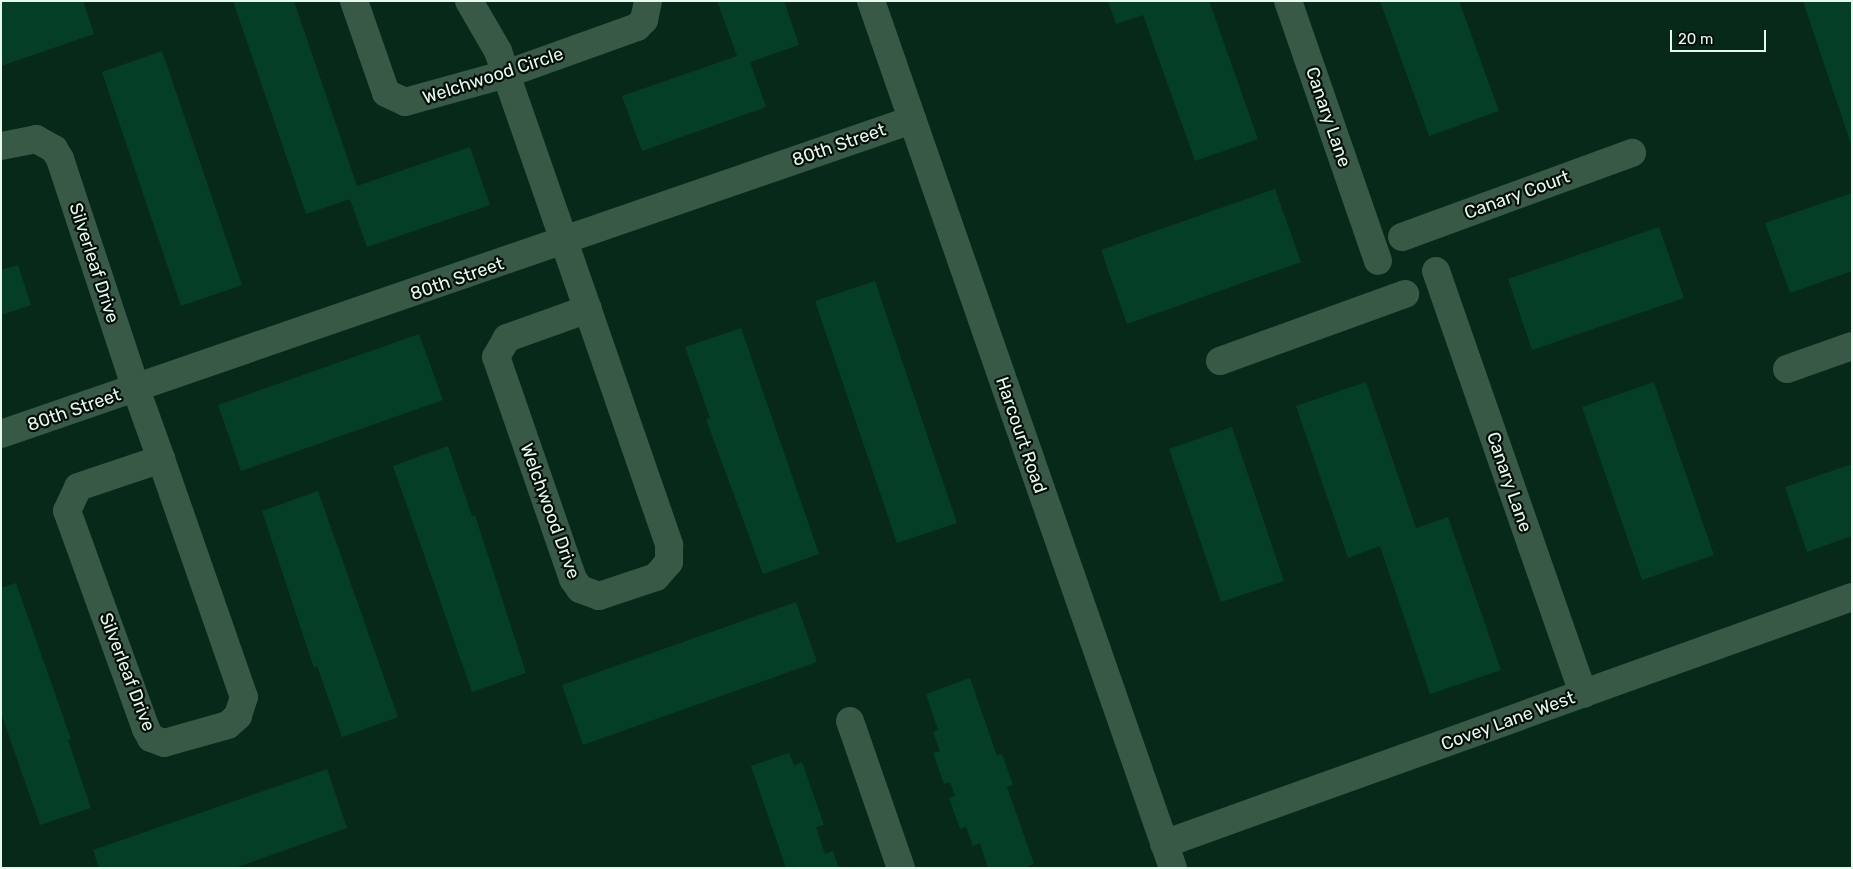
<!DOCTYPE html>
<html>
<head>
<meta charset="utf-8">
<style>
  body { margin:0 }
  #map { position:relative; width:1853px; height:869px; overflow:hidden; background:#072919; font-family:Rubik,sans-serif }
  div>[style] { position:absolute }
  .building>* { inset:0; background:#053e26 }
  .minor>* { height:28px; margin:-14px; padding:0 14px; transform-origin:14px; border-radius:14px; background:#385946 }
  span { translate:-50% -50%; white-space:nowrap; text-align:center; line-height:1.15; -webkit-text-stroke:4.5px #030f08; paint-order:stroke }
  .street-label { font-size:18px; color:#e6f9ee }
  .frame { position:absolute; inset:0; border:2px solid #e6f9ee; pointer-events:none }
  .scale { position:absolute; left:1670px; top:30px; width:96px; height:22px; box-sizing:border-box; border:2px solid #e6f9ee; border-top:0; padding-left:6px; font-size:15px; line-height:18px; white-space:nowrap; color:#e6f9ee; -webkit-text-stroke:4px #030f08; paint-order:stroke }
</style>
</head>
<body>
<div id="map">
  <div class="building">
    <div style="clip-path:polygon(1px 1px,83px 1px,94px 34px,1px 66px)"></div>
    <div style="clip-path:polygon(233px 1px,294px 1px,357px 186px,470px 147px,490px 205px,367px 247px,350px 199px,306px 214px)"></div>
    <div style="clip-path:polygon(717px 1px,784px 1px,799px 45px,750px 62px,766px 107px,642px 151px,622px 96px,737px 56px)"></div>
    <div style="clip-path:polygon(1108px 1px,1209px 1px,1258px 139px,1195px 161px,1143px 15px,1116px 24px)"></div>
    <div style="clip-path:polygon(1380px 1px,1459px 1px,1499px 111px,1429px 136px)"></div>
    <div style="clip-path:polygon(1803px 1px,1852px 1px,1852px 144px,1851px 144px)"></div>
    <div style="clip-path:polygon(162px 51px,242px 285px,181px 306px,102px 72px)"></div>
    <div style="clip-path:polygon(1275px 189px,1301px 262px,1127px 324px,1101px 250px)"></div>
    <div style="clip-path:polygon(1852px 193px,1852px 271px,1790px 293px,1765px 223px)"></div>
    <div style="clip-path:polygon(1659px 227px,1684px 298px,1532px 350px,1508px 279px)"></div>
    <div style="clip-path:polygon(18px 265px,31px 305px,1px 315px,1px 270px)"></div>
    <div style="clip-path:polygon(875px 281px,957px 523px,897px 543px,815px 301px)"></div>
    <div style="clip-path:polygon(741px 328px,819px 554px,763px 574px,706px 419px,710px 418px,685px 347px)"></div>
    <div style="clip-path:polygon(419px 334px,443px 400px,241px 471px,218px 405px)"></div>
    <div style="clip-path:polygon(1366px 382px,1416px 528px,1448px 517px,1501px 670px,1430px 694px,1380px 546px,1348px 558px,1296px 406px)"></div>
    <div style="clip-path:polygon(1654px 382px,1714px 555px,1642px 580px,1582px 407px)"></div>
    <div style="clip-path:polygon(1232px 427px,1284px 581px,1221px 602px,1169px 449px)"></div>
    <div style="clip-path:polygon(448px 446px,472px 516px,475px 515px,526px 673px,472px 692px,393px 466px)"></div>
    <div style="clip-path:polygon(1852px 464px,1852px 536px,1807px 552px,1785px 487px)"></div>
    <div style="clip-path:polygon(318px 491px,398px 717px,342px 737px,317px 666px,314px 668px,262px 511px)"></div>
    <div style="clip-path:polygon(16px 583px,71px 739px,68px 740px,91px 808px,40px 825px,1px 713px,1px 588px)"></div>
    <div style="clip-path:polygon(796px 602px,817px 662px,583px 745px,562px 685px)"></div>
    <div style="clip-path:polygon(970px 678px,997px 756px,1002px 754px,1013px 785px,1007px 787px,1034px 864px,1024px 868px,988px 868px,980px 843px,973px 846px,966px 827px,960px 829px,949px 798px,955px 796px,950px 782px,944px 784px,933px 753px,940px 751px,933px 732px,938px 730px,926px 694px)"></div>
    <div style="clip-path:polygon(789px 753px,794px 765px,802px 762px,824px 825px,816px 827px,825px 854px,833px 851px,839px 868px,786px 868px,751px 766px)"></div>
    <div style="clip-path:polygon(327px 769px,347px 828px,235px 868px,99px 868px,93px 850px)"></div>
  </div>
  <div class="minor">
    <div style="left:354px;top:1px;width:97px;rotate:70.8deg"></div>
    <div style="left:386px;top:93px;width:21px;rotate:25deg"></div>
    <div style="left:405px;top:102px;width:105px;rotate:-15.5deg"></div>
    <div style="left:506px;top:74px;width:139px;rotate:-19.7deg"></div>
    <div style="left:637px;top:27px;width:10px;rotate:-45deg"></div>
    <div style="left:644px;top:20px;width:19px;rotate:-78deg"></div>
    <div style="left:469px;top:1px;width:58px;rotate:59.9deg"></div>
    <div style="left:498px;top:51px;width:201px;rotate:70.8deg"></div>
    <div style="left:564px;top:241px;width:322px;rotate:70.9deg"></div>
    <div style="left:669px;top:545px;width:17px;rotate:90deg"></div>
    <div style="left:669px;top:562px;width:20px;rotate:131deg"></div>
    <div style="left:656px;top:577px;width:60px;rotate:161.6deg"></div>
    <div style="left:599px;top:596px;width:20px;rotate:-160deg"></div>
    <div style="left:580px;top:589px;width:12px;rotate:-125deg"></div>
    <div style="left:573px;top:579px;width:235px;rotate:-109.1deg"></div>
    <div style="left:496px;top:357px;width:22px;rotate:-60deg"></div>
    <div style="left:507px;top:338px;width:86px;rotate:-19.7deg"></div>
    <div style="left:871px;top:1px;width:918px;rotate:70.8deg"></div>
    <div style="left:1288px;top:1px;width:275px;rotate:70.9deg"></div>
    <div style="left:1px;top:146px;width:36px;rotate:-11deg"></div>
    <div style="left:36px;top:139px;width:21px;rotate:29deg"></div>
    <div style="left:54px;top:149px;width:12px;rotate:59deg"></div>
    <div style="left:60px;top:159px;width:242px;rotate:71.7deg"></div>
    <div style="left:136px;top:389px;width:74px;rotate:70.3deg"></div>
    <div style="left:161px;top:459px;width:252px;rotate:70.8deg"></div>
    <div style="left:244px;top:697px;width:20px;rotate:108deg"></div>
    <div style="left:238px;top:716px;width:13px;rotate:138deg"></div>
    <div style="left:228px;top:725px;width:66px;rotate:164.3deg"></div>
    <div style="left:164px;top:743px;width:14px;rotate:-159deg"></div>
    <div style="left:151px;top:738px;width:10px;rotate:-119deg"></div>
    <div style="left:146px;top:729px;width:232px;rotate:-109.9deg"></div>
    <div style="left:67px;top:511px;width:26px;rotate:-65deg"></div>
    <div style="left:78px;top:487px;width:88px;rotate:-18.6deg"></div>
    <div style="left:1402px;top:237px;width:245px;rotate:-20.1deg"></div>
    <div style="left:1436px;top:271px;width:448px;rotate:70.8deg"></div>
    <div style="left:1220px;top:361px;width:197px;rotate:-19.9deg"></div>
    <div style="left:1787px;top:369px;width:69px;rotate:-19.5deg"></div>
    <div style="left:1px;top:434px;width:964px;rotate:-19.02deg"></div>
    <div style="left:850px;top:721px;width:156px;rotate:70.9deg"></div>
    <div style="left:1164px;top:844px;width:731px;rotate:-19.75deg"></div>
  </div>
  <div class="street-label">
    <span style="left:493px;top:76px;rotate:-18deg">Welchwood Circle</span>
    <span style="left:1328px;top:117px;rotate:71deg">Canary Lane</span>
    <span style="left:839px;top:145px;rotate:-19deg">80th Street</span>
    <span style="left:1517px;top:195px;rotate:-20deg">Canary Court</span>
    <span style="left:94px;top:263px;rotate:72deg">Silverleaf Drive</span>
    <span style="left:457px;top:279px;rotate:-19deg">80th Street</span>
    <span style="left:74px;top:410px;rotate:-19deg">80th Street</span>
    <span style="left:1021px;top:435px;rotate:71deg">Harcourt Road</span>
    <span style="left:1509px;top:482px;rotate:71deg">Canary Lane</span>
    <span style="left:550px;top:511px;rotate:70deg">Welchwood Drive</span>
    <span style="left:127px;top:672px;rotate:69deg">Silverleaf Drive</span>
    <span style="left:1508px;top:721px;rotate:-20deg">Covey Lane West</span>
  </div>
  <div class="frame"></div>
  <div class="scale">20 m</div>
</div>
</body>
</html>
